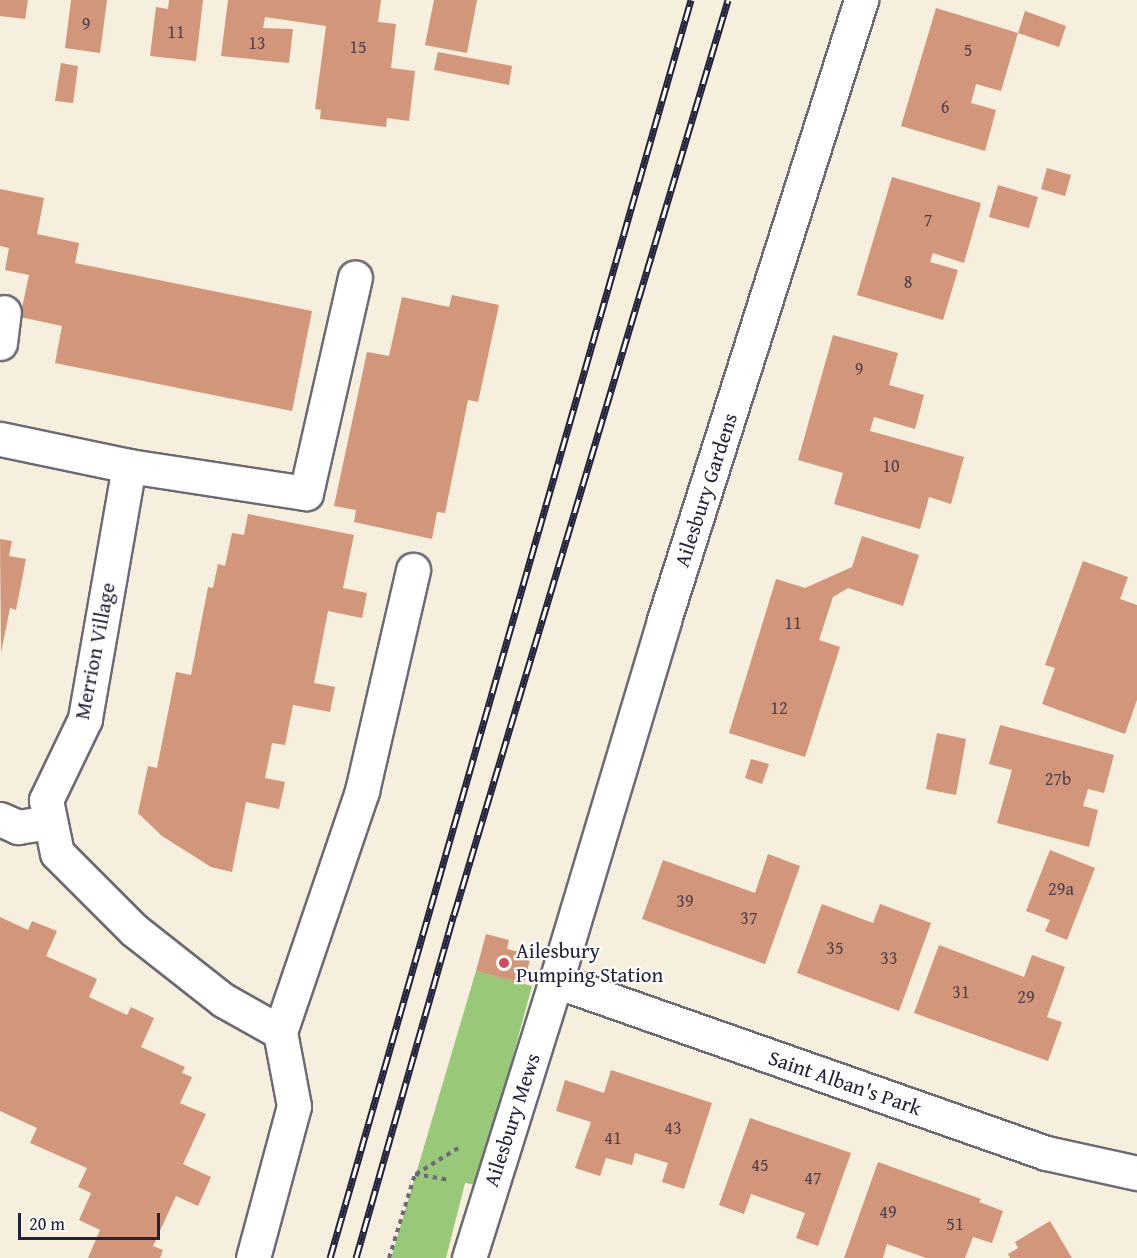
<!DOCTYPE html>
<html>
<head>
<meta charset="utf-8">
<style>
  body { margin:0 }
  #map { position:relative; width:1137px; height:1258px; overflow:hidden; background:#f6efdd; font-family:"Gentium Book Plus",serif }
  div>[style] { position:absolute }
  .green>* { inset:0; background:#99c978 }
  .building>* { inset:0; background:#d2977a }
  .path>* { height:4px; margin-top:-2px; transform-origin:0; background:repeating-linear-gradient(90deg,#6c6a74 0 4.5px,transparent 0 9px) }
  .roads { filter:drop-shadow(2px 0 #6c6a74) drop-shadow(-2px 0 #6c6a74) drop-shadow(0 2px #6c6a74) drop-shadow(0 -2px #6c6a74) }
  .minor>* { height:33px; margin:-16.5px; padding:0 16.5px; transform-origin:16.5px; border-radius:16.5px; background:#fff }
  .rail>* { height:7px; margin-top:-3.5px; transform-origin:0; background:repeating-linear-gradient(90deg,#fff 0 14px,#22223b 0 28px); box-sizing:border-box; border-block:2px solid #22223b }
  .dots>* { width:16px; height:16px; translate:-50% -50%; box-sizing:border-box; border:3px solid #fff; border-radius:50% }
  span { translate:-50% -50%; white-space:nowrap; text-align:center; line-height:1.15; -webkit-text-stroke:4.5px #fff; paint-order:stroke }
  .number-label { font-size:18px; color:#4e3f4b }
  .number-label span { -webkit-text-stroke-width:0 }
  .street-label { font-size:21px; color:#22223b }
  .poi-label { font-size:21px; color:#22223b }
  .left { translate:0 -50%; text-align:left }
  .scale { position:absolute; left:18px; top:1213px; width:142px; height:27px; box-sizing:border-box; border:3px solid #22223b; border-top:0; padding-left:8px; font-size:18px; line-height:21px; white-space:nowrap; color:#22223b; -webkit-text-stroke:4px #fff; paint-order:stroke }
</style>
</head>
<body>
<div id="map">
  <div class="green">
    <div style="clip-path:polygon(476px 971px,532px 986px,478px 1185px,465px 1183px,446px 1258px,391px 1258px)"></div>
  </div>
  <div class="building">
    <div style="clip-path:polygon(0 0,28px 0,25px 19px,0 16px)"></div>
    <div style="clip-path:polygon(71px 0,107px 0,100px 53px,65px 48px)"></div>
    <div style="clip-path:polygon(169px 0,203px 0,196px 61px,150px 56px,156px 7px,168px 9px)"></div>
    <div style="clip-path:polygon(228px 0,381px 0,378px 22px,396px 24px,391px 68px,415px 71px,409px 121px,387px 118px,386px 127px,320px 119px,321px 110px,315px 109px,326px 26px,265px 17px,263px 28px,293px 29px,289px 63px,221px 56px)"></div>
    <div style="clip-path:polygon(434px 0,477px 0,467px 53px,425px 45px)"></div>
    <div style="clip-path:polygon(936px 8px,1018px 33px,1001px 91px,976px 84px,971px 103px,996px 110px,985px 151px,901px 126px)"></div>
    <div style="clip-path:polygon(1025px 11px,1066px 26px,1059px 47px,1018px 33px)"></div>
    <div style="clip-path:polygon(438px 52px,512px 66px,509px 85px,434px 70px)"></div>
    <div style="clip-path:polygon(61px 63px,78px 66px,73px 103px,55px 101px)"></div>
    <div style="clip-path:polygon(1047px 168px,1071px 175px,1065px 196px,1041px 189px)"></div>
    <div style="clip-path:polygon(892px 177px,981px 203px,964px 263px,933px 253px,930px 262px,958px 270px,943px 320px,857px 295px)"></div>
    <div style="clip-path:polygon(998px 185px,1038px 197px,1029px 228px,989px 217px)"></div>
    <div style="clip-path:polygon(0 189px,44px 198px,37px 234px,79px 243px,75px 263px,312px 311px,292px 411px,55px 363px,62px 326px,20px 317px,29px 275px,5px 270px,9px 248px,0 246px)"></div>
    <div style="clip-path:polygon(452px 295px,499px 305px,478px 402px,468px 400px,445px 513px,437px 512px,432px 539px,354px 522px,356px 510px,334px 506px,367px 352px,389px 356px,402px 297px,449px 307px)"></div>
    <div style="clip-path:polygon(833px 335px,898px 353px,889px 385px,924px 395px,915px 429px,874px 417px,870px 431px,964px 457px,951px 504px,929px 497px,920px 529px,834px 504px,843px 473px,798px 460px)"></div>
    <div style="clip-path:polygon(248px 514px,354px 535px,343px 588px,367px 593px,362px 618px,328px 611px,314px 683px,335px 687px,330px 712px,293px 705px,285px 745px,272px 743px,265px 778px,285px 782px,279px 809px,246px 802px,232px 872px,211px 867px,162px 836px,138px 813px,148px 766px,157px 768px,176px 672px,191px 675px,208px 587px,213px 588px,218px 564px,225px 566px,232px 533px,244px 535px)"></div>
    <div style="clip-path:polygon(862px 536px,919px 555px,903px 606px,848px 588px,833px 597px,819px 640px,840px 647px,805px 757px,729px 733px,776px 579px,805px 588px,852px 567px)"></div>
    <div style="clip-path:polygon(0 539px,12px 541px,9px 556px,26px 559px,16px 610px,10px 608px,1px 653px)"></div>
    <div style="clip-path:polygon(1083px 561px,1128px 577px,1120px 599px,1137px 605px,1137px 700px,1125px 734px,1042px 704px,1055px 668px,1045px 665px)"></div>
    <div style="clip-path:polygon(1000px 725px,1114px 755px,1104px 793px,1088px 789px,1083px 806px,1098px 810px,1089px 847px,997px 823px,1012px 770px,989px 764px)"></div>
    <div style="clip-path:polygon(937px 733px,966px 739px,956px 795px,926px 789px)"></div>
    <div style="clip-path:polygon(751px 759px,769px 764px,762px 784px,745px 778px)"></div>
    <div style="clip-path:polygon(1050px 850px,1095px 868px,1067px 940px,1045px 931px,1050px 920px,1026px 911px)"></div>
    <div style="clip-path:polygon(768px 854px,800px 866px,765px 964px,642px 919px,663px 860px,755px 893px)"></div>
    <div style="clip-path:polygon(822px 904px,873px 923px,880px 904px,931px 923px,899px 1011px,797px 973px)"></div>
    <div style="clip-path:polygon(0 917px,28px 930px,32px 921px,57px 931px,46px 956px,97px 979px,89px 997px,127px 1015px,131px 1007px,154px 1018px,141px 1047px,185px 1067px,182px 1073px,192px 1077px,180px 1103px,206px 1114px,183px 1164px,211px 1177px,198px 1206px,176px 1196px,153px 1246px,163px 1250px,160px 1258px,88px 1258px,100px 1230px,79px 1220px,91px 1193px,78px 1187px,87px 1168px,30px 1143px,37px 1128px,0 1111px)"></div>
    <div style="clip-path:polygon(486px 934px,509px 940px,507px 949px,531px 955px,524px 984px,476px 971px)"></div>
    <div style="clip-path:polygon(939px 945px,1024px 977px,1032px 955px,1065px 967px,1047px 1017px,1062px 1022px,1048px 1061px,914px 1013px)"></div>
    <div style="clip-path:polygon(611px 1070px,712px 1103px,684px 1189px,662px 1182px,668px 1163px,635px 1153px,632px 1165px,606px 1158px,600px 1176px,575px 1168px,591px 1122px,556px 1111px,565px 1080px,604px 1093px)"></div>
    <div style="clip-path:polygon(750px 1118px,851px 1153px,818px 1246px,796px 1238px,805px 1213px,751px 1194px,744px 1214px,719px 1205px)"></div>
    <div style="clip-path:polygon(878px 1162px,981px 1199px,979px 1202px,1003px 1211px,992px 1243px,973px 1237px,965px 1258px,926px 1258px,887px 1244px,883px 1258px,844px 1258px)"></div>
    <div style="clip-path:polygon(1050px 1221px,1072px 1258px,1010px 1258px,1008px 1254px,1018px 1248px,1015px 1242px)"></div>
  </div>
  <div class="path">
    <div style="left:416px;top:1174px;width:52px;rotate:-31.5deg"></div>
    <div style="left:389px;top:1258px;width:88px;rotate:-72.8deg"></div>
    <div style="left:415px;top:1174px;width:35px;rotate:10deg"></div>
  </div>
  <div class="roads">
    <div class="minor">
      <div style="left:0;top:343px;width:31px;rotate:-83deg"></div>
      <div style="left:0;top:439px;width:132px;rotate:11.8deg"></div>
      <div style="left:129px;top:466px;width:257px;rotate:99.9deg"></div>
      <div style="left:85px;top:719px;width:90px;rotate:115.7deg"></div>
      <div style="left:46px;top:800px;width:54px;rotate:78.3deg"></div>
      <div style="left:57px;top:853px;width:109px;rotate:45deg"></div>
      <div style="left:134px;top:930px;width:113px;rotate:38.2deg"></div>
      <div style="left:223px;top:1000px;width:65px;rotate:29.3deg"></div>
      <div style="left:129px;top:466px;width:179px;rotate:8.7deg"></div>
      <div style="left:306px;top:493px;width:221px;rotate:-77.2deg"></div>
      <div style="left:0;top:819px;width:20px;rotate:24deg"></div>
      <div style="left:18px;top:827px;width:32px;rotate:-9deg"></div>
      <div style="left:556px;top:981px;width:519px;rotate:19.34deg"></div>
      <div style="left:1046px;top:1153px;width:93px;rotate:12.4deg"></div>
      <div style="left:253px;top:1258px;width:157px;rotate:-74.9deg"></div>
      <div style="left:294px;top:1106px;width:75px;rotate:-100.7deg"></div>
      <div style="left:280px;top:1032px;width:255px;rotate:-71.2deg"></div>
      <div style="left:362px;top:791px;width:227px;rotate:-77deg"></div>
      <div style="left:469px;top:1258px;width:290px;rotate:-72.6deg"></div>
      <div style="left:556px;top:981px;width:377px;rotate:-73.3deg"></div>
      <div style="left:664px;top:620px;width:651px;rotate:-72.37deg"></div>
    </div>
  </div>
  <div class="rail">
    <div style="left:330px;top:1258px;width:1309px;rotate:-73.99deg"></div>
    <div style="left:356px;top:1258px;width:357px;rotate:-74.1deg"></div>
    <div style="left:454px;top:915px;width:955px;rotate:-73.33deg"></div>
  </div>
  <div class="dots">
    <div style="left:504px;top:963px;background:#d1495b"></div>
  </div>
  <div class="number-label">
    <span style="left:86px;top:24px">9</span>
    <span style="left:176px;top:32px">11</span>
    <span style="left:257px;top:43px">13</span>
    <span style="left:358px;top:47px">15</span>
    <span style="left:968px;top:50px">5</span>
    <span style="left:945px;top:107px">6</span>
    <span style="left:928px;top:220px">7</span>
    <span style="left:908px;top:282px">8</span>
    <span style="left:859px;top:369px">9</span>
    <span style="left:891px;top:466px">10</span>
    <span style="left:793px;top:623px">11</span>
    <span style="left:779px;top:708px">12</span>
    <span style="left:1058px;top:779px">27b</span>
    <span style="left:1061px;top:889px">29a</span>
    <span style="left:685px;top:901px">39</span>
    <span style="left:749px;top:918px">37</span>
    <span style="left:835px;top:948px">35</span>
    <span style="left:889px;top:958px">33</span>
    <span style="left:961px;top:992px">31</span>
    <span style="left:1026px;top:997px">29</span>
    <span style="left:673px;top:1128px">43</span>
    <span style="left:613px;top:1138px">41</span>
    <span style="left:760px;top:1165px">45</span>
    <span style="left:813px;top:1178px">47</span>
    <span style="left:888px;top:1212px">49</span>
    <span style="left:955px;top:1224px">51</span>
  </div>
  <div class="street-label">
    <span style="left:706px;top:490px;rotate:-72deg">Ailesbury Gardens</span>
    <span style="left:95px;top:651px;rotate:-79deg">Merrion Village</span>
    <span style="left:845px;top:1083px;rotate:19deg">Saint Alban's Park</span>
    <span style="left:512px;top:1120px;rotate:-72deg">Ailesbury Mews</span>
  </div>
  <div class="poi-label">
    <span class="left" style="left:516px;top:963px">Ailesbury<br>Pumping Station</span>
  </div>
  <div class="scale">20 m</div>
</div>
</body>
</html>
